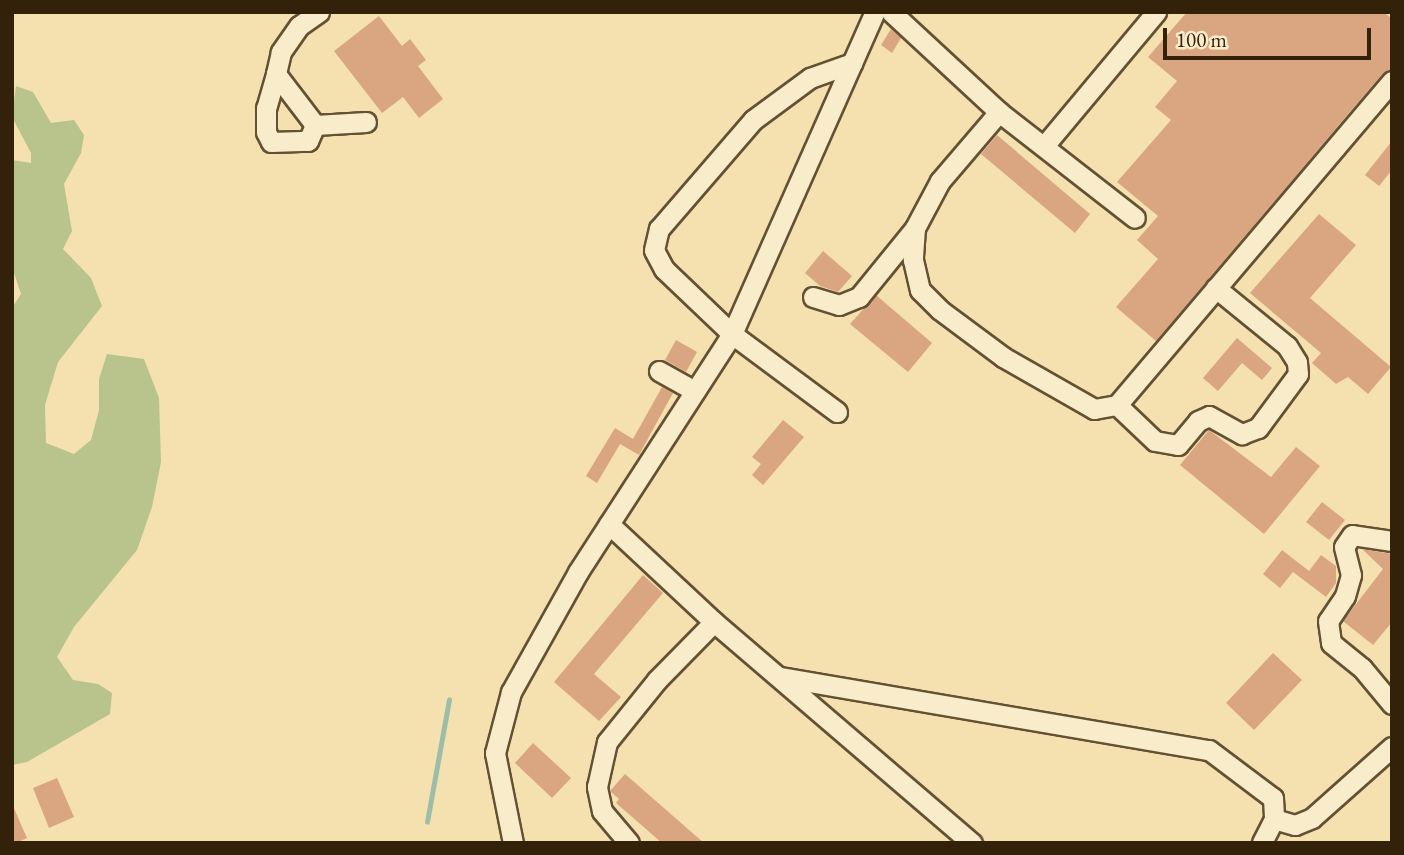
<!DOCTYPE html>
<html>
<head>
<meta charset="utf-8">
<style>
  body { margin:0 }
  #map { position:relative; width:1404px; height:855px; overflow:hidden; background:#f4e1af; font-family:"EB Garamond",serif }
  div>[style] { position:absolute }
  .green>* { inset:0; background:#b9c38c }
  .stream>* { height:4.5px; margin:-2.25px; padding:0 2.25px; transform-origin:2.25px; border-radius:2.25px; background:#9cbea8 }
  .building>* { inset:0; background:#daa682 }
  .roads { filter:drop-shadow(2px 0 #645133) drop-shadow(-2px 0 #645133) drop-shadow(0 2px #645133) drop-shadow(0 -2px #645133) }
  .minor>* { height:19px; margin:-9.5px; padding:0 9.5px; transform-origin:9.5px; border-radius:9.5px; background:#f8eccb }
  span { translate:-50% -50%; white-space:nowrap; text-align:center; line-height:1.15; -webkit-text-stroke:5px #f8eccb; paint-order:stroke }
  .frame { position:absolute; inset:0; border:14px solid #34210a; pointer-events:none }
  .scale { position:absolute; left:1163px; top:28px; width:208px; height:32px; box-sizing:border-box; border:4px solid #34210a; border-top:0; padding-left:9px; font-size:21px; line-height:24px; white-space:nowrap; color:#34210a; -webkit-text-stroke:5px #f8eccb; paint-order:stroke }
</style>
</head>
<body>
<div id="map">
  <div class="green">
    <div style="clip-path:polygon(16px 86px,33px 92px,51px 123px,74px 120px,84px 135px,81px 153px,64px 184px,72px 231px,63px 249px,91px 278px,102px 306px,58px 362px,45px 405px,46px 443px,74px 454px,91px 440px,99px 410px,99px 379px,107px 354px,144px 359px,159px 398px,161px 462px,152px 507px,137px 550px,74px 627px,57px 657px,73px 680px,98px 684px,112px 693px,110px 714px,27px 762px,12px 765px,12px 308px,21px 294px,12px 267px,12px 160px,31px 163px,31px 153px,12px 117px)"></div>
  </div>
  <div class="stream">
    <div style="left:427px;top:822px;width:124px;rotate:-79.8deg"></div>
  </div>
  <div class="building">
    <div style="clip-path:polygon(1187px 12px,1384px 12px,1392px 19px,1392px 69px,1383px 73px,1156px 341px,1116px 307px,1158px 259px,1137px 240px,1158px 216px,1117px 182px,1171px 120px,1155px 107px,1177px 81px,1148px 57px)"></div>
    <div style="clip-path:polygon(379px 16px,402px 46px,410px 39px,426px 60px,418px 66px,443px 99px,419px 118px,403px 97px,382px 113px,334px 51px)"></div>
    <div style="clip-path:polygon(891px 29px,901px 38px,892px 53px,881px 45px)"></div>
    <div style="clip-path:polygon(997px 135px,1090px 214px,1075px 233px,981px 154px)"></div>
    <div style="clip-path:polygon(1392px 141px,1392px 170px,1379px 186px,1365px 175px)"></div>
    <div style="clip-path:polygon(1319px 214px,1356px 245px,1310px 298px,1391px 367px,1368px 394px,1348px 377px,1336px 384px,1312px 363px,1321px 353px,1250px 293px)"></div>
    <div style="clip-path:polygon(823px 251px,852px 276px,838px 292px,820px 286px,805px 273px)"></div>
    <div style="clip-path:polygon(876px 295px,932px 343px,908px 372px,850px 324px)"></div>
    <div style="clip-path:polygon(1237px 338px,1272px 368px,1262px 380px,1242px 363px,1218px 391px,1203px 378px)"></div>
    <div style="clip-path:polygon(676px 340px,697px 352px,686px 372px,665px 360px)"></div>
    <div style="clip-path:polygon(662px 387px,673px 393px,639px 455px,620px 444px,597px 483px,586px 476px,615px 428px,633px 439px)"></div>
    <div style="clip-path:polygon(783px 420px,804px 437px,763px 485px,752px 475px,761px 464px,752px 457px)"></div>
    <div style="clip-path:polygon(1209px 430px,1271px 477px,1296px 447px,1320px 466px,1264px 534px,1180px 465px)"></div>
    <div style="clip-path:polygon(1322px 502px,1345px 520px,1329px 540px,1306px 522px)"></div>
    <div style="clip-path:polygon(1362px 549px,1392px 554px,1392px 622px,1373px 645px,1343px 621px,1383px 569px)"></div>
    <div style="clip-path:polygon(1282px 550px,1309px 571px,1321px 555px,1336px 566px,1336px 583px,1326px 597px,1293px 572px,1280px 588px,1263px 574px)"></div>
    <div style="clip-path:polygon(643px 575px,663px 593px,594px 674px,621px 697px,599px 721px,554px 682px)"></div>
    <div style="clip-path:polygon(1273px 653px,1302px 680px,1254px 730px,1226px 703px)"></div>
    <div style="clip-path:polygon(533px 743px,571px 778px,552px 798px,515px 763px)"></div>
    <div style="clip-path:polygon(625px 774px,704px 843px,662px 843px,616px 803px,619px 799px,610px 791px)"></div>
    <div style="clip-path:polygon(57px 778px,74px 817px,49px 828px,33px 788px)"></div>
    <div style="clip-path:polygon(12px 804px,27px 838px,16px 843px,12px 843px)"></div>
  </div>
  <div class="roads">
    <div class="minor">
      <div style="left:319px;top:12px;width:24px;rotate:145deg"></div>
      <div style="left:299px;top:26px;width:32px;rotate:125deg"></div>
      <div style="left:281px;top:52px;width:23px;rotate:103deg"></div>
      <div style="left:276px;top:74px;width:64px;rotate:52.6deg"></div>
      <div style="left:315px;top:125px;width:51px;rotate:-3.4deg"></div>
      <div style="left:891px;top:12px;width:147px;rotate:42.8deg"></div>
      <div style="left:999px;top:112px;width:172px;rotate:37.9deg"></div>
      <div style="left:276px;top:74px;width:35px;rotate:106deg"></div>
      <div style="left:266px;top:108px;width:24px;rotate:90deg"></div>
      <div style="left:266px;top:132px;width:11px;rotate:63deg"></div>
      <div style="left:271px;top:142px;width:37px;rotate:-2deg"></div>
      <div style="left:308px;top:141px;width:17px;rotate:-66deg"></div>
      <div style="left:1044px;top:146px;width:175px;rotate:-50.1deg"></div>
      <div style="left:915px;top:228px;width:32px;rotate:94deg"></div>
      <div style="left:913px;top:260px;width:31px;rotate:77deg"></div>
      <div style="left:920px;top:290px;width:28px;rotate:45deg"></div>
      <div style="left:940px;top:310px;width:79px;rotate:36.7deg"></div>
      <div style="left:1003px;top:357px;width:105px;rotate:29.7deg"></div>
      <div style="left:1094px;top:409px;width:23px;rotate:-10deg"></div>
      <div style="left:1117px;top:405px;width:425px;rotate:-49.7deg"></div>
      <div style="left:813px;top:297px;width:27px;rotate:17deg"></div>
      <div style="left:839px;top:305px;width:22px;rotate:-22deg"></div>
      <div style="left:859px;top:297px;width:89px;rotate:-50.9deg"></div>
      <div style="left:915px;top:228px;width:53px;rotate:-62deg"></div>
      <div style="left:940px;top:181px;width:91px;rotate:-49.5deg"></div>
      <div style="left:659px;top:371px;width:41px;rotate:29.1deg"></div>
      <div style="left:1117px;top:405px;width:52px;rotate:43.5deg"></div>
      <div style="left:1155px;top:441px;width:23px;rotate:10deg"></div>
      <div style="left:1178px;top:445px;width:31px;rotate:-50deg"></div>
      <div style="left:1198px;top:421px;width:12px;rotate:-24deg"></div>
      <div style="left:1209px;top:416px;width:38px;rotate:29deg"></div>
      <div style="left:1242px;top:434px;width:17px;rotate:-21deg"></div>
      <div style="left:1258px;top:428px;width:67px;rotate:-53.5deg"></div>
      <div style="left:1298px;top:374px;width:12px;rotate:-95deg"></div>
      <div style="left:1297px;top:362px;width:19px;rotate:-122deg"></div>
      <div style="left:1287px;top:346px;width:92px;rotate:-140.8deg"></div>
      <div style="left:837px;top:412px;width:131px;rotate:-143.4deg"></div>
      <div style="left:732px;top:334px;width:94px;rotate:-136.3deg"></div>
      <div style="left:664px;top:269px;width:21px;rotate:-118deg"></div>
      <div style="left:654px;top:250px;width:22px;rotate:-77deg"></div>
      <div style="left:659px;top:229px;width:144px;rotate:-49.2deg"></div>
      <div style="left:753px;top:120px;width:71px;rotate:-36.4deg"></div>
      <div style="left:810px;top:78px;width:45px;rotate:-19.7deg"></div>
      <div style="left:609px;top:524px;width:144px;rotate:43deg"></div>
      <div style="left:714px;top:622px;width:340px;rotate:40.6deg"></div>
      <div style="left:1392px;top:541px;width:40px;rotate:-171.5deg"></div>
      <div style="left:1352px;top:535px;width:14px;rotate:124deg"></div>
      <div style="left:1344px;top:547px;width:29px;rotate:76deg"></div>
      <div style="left:1351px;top:575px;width:22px;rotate:106deg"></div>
      <div style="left:1345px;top:596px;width:30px;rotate:124deg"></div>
      <div style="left:1328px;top:621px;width:22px;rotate:82deg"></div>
      <div style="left:1331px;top:643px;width:40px;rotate:39deg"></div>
      <div style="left:1362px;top:668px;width:47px;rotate:50.2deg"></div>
      <div style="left:780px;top:677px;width:435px;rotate:9.7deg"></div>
      <div style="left:1209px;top:750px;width:80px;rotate:36.9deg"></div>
      <div style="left:1273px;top:798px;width:21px;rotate:87deg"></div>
      <div style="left:1274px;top:819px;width:27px;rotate:117deg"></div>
      <div style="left:1274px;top:819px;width:22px;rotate:16deg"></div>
      <div style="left:1295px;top:825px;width:18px;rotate:-22deg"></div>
      <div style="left:1312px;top:818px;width:107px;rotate:-41.6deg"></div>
      <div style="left:513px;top:843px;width:92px;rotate:-101.3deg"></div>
      <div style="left:495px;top:753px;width:63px;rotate:-75.3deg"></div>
      <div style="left:511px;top:692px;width:137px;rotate:-60.8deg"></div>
      <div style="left:578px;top:572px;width:283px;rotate:-57.1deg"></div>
      <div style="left:732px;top:334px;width:352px;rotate:-66.1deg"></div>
      <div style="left:629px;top:843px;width:42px;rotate:-130.2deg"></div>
      <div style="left:602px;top:811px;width:25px;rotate:-102deg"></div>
      <div style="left:597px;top:787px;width:46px;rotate:-77.5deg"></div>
      <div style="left:607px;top:742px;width:80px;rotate:-51.1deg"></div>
      <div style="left:657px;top:680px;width:81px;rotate:-45.5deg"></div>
    </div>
  </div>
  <div class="frame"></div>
  <div class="scale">100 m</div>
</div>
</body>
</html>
